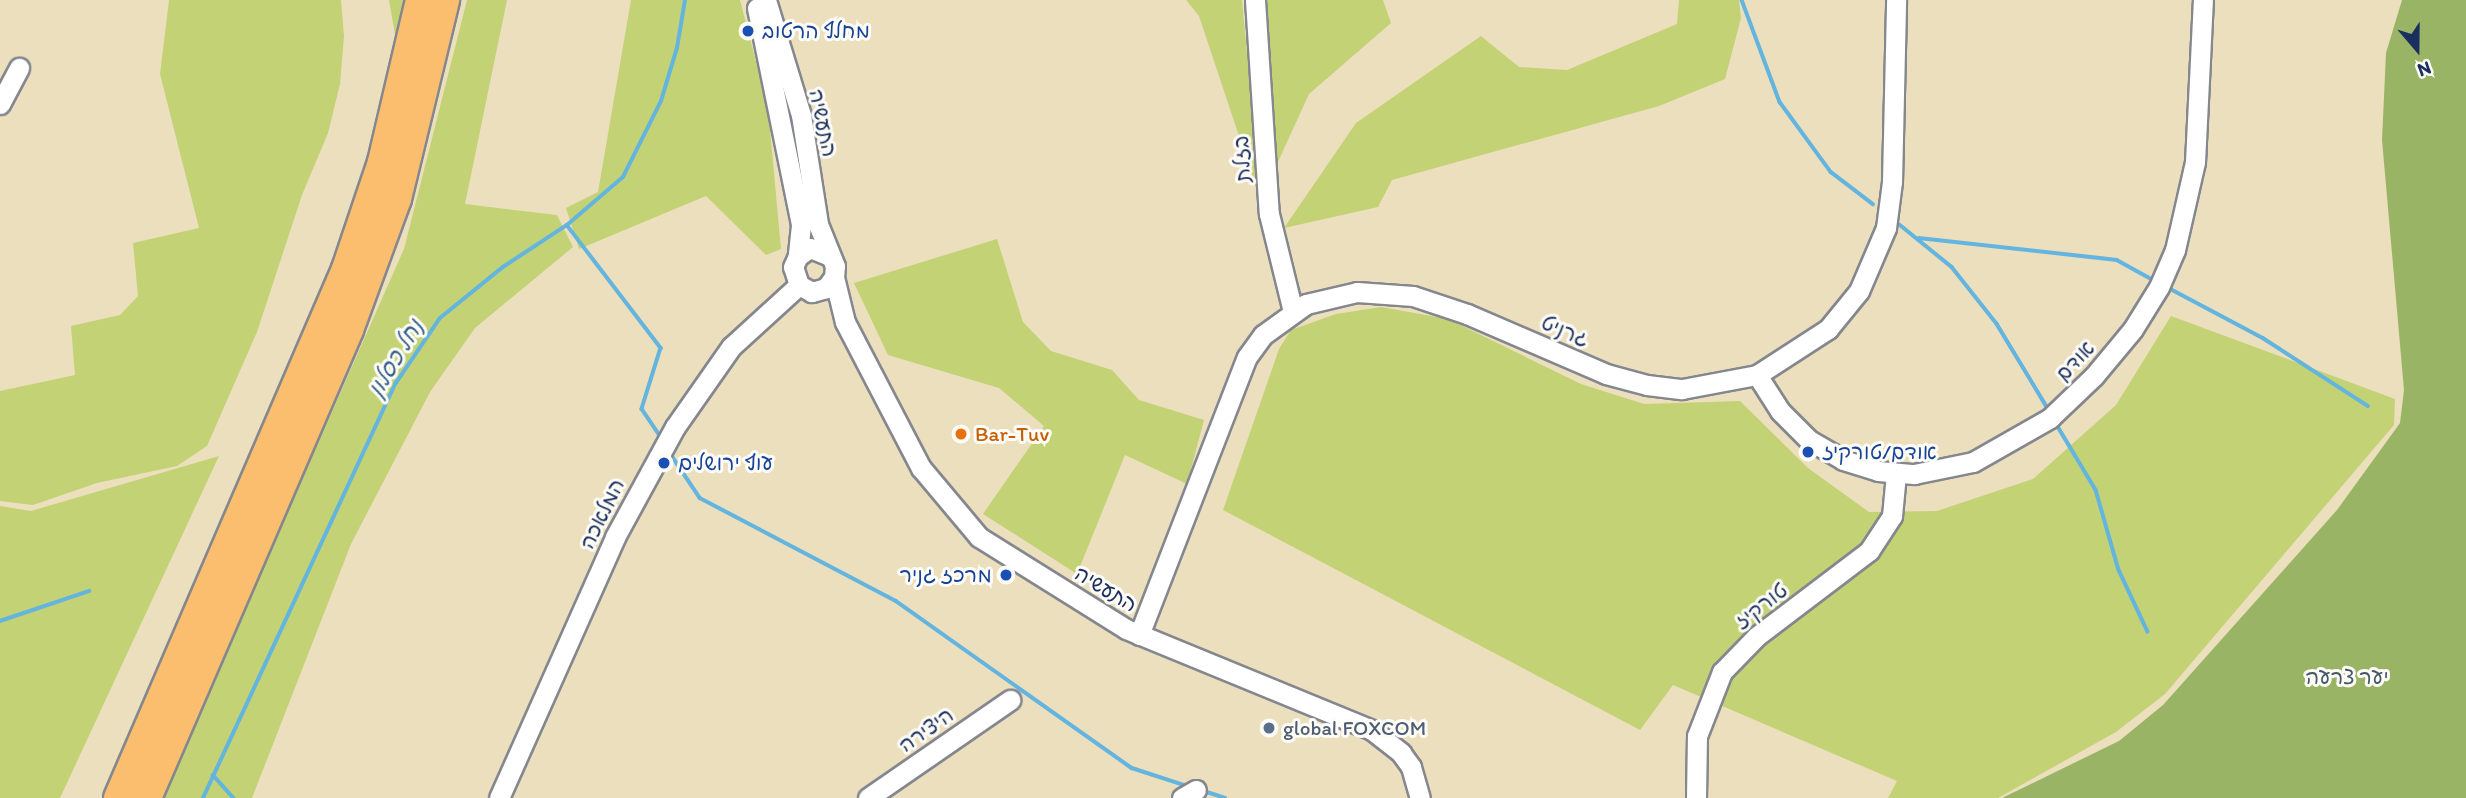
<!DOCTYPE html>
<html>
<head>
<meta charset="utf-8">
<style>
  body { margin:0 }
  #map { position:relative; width:2466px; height:798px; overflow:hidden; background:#ecdfbd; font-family:Itim,"Playpen Sans Hebrew",sans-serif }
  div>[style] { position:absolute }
  .green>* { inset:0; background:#c3d275 }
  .forest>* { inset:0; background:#9ab466 }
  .stream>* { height:3.5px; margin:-1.75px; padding:0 1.75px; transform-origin:1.75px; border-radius:1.75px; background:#63b4de }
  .roads { filter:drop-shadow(2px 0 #84878e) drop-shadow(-2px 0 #84878e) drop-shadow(0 2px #84878e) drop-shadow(0 -2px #84878e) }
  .minor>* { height:19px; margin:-9.5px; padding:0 9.5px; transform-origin:9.5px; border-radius:9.5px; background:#fff }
  .highway>* { height:28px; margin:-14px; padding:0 14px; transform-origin:14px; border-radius:14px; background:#fabe6e }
  .dots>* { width:19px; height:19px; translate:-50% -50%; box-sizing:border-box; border:4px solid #fdfcf7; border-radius:50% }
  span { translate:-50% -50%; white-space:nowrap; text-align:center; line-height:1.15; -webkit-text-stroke:6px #fdfcf7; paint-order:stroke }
  .transit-label { font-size:21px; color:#164399 }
  .left { translate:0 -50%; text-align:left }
  .right { translate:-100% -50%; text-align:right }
  .street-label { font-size:21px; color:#1b2f5e }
  .food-label { font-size:21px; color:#c56008 }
  .park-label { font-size:21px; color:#455864 }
  .service-label { font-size:21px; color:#4e5e75 }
  .water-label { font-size:23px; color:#345e8b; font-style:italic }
  .north { position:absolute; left:2382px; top:14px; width:70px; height:70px; -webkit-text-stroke:5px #fdfcf7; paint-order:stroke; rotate:160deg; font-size:19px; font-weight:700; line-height:28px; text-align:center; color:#1b2f5e }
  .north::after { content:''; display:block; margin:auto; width:24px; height:32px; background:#1b2f5e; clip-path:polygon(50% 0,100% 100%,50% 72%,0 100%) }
</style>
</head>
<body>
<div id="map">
  <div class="green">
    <div style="clip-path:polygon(169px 0,341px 0,344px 36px,340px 84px,328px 133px,302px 195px,257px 332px,207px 446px,177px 466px,97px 483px,33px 505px,0 501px,0 391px,75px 375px,71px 326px,120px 315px,138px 296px,133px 243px,199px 228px,160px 74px)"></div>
    <div style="clip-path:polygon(389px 0,409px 0,398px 52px)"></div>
    <div style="clip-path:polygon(467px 0,507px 0,465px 204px,557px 215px,573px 247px,475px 328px,430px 392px,351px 544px,252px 798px,161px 798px,404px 249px)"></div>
    <div style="clip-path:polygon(631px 0,740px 0,768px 108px,781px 249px,766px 255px,706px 196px,579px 249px,566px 208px,598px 192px)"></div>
    <div style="clip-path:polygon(1186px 0,1242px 0,1258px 171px,1256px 187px,1199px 16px)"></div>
    <div style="clip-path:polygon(1266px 0,1383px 0,1391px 23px,1309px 94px,1277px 164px)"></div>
    <div style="clip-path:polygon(1679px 0,1739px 0,1741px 18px,1725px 79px,1659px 106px,1392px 180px,1378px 207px,1284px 228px,1356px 123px,1481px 36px,1519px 67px,1567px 70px,1677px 24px)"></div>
    <div style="clip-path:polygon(997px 239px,1023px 322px,1051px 351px,1112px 370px,1139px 400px,1204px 420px,1187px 484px,1125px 455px,1077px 574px,983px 514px,1044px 426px,999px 388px,888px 355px,854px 283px)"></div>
    <div style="clip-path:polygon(1381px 307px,1448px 319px,1581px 384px,1644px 404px,1740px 401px,1808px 468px,1869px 512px,1937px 511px,2033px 479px,2116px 405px,2171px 316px,2395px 399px,2394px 425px,2165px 694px,2116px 732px,1998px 798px,1888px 798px,1897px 781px,1673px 685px,1640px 730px,1223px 510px,1279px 349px,1291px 330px,1336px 314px)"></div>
    <div style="clip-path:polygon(219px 456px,60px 798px,0 798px,0 506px,31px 511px)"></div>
  </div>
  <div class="forest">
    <div style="clip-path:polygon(2402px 0,2466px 0,2466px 798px,2002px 798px,2119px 741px,2163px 705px,2337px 510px,2400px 423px,2404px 390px,2382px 140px,2386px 53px)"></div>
  </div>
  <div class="stream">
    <div style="left:1742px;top:0;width:109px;rotate:69.6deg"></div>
    <div style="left:1780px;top:102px;width:87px;rotate:53.9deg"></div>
    <div style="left:1831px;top:172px;width:53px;rotate:37.3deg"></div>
    <div style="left:1899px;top:224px;width:68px;rotate:39.1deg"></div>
    <div style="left:1952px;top:267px;width:73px;rotate:51.7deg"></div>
    <div style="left:1997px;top:324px;width:97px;rotate:58.9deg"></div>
    <div style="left:567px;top:225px;width:155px;rotate:52.6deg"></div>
    <div style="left:661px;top:348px;width:64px;rotate:107.3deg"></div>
    <div style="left:642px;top:409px;width:34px;rotate:56deg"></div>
    <div style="left:1919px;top:238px;width:199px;rotate:6.3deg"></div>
    <div style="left:2117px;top:260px;width:43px;rotate:28.9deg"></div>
    <div style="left:2165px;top:286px;width:111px;rotate:28deg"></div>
    <div style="left:2263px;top:338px;width:125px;rotate:32.9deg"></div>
    <div style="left:2057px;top:425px;width:76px;rotate:59deg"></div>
    <div style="left:2096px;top:490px;width:83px;rotate:74deg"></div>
    <div style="left:2119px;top:570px;width:68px;rotate:64.9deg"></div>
    <div style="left:670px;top:453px;width:54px;rotate:56.3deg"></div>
    <div style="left:700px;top:498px;width:221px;rotate:27.7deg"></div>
    <div style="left:896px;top:601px;width:289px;rotate:35.3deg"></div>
    <div style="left:1132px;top:768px;width:58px;rotate:18.1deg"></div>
    <div style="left:0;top:621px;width:94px;rotate:-18.6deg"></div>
    <div style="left:213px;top:775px;width:31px;rotate:48deg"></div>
    <div style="left:1204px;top:791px;width:22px;rotate:18deg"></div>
    <div style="left:203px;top:798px;width:458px;rotate:-65.1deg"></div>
    <div style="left:396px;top:383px;width:78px;rotate:-55.9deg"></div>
    <div style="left:440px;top:318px;width:81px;rotate:-39deg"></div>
    <div style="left:503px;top:267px;width:77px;rotate:-33.3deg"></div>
    <div style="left:567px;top:225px;width:74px;rotate:-40.6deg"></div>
    <div style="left:623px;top:177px;width:85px;rotate:-63.4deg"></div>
    <div style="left:661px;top:101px;width:55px;rotate:-73.2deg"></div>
    <div style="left:677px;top:48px;width:49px;rotate:-80.5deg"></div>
  </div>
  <div class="roads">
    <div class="minor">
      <div style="left:766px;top:0;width:120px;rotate:73.1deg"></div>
      <div style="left:801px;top:115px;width:110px;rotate:81.1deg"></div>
      <div style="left:818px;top:224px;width:45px;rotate:68deg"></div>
      <div style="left:835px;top:266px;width:11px;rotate:95deg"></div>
      <div style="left:834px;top:277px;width:14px;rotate:126deg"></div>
      <div style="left:826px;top:288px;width:15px;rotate:164deg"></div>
      <div style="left:812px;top:292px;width:15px;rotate:-152deg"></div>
      <div style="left:799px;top:285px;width:19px;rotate:-108deg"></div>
      <div style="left:793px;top:267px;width:12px;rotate:-66deg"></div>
      <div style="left:798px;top:256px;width:14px;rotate:-34deg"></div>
      <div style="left:810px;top:248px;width:22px;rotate:22deg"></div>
      <div style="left:1255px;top:0;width:214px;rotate:86.3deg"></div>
      <div style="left:1269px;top:214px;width:101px;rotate:76.2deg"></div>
      <div style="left:757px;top:8px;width:221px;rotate:78.5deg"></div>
      <div style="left:801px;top:225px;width:31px;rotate:96deg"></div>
      <div style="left:0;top:104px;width:41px;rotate:-62.2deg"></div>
      <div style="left:834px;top:277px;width:46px;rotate:76.3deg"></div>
      <div style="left:845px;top:322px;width:165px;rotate:62.5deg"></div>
      <div style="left:921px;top:468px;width:90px;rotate:50deg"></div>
      <div style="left:979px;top:537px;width:173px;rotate:32deg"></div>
      <div style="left:1126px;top:629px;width:266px;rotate:22.3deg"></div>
      <div style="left:1372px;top:730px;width:37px;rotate:38deg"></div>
      <div style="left:1401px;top:753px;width:17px;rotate:54deg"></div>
      <div style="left:1411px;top:767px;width:32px;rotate:74deg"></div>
      <div style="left:1757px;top:375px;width:43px;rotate:57.4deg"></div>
      <div style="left:1780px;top:411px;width:41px;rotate:45deg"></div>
      <div style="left:1809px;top:440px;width:39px;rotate:30deg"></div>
      <div style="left:1843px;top:460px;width:37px;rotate:17deg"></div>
      <div style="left:1878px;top:471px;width:36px;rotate:5deg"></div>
      <div style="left:1914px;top:474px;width:60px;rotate:-11.5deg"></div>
      <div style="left:1973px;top:462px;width:89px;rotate:-29.7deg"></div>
      <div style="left:2050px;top:418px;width:61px;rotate:-43.7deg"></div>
      <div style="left:2094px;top:376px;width:61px;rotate:-50.3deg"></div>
      <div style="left:2133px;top:329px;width:49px;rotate:-58.2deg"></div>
      <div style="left:2159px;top:287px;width:40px;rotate:-66.6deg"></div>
      <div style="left:2175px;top:250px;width:90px;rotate:-77.2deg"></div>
      <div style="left:2195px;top:162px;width:162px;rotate:-87.2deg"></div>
      <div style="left:1139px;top:635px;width:298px;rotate:-68.8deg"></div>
      <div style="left:1247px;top:357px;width:27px;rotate:-54deg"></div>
      <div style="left:1263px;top:335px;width:53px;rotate:-35.8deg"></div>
      <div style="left:1306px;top:304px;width:52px;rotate:-13.2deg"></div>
      <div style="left:1357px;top:292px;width:56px;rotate:4.1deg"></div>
      <div style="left:1413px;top:296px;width:57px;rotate:18.4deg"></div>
      <div style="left:1467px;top:314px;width:151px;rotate:23.3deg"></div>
      <div style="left:1606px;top:374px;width:42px;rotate:15deg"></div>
      <div style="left:1647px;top:385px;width:35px;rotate:7deg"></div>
      <div style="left:1682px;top:389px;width:76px;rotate:-10.6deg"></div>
      <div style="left:1757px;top:375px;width:85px;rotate:-32.9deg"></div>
      <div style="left:1828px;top:329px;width:49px;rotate:-50.8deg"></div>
      <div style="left:1859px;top:291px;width:69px;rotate:-66.8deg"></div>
      <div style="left:1886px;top:228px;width:46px;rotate:-82.6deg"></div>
      <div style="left:1892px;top:182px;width:182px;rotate:-88.7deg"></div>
      <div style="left:499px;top:798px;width:286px;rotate:-66deg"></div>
      <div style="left:615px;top:537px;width:125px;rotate:-61.4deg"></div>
      <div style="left:675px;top:427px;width:98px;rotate:-55deg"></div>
      <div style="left:731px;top:347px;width:92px;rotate:-42.4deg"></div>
      <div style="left:868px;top:798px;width:173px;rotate:-34.6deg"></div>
      <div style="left:1182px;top:798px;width:16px;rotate:-30deg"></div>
      <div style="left:1696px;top:798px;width:62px;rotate:-89.1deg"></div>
      <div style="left:1697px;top:736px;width:69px;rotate:-68.7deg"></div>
      <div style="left:1722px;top:672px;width:50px;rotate:-45.8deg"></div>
      <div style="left:1757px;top:636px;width:141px;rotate:-37.2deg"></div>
      <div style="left:1869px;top:551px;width:42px;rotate:-56.7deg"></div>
      <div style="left:1892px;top:516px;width:42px;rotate:-84.6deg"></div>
    </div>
    <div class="highway">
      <div style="left:118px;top:798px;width:576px;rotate:-66.68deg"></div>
      <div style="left:346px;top:269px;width:113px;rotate:-71.4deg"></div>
      <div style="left:382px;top:162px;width:166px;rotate:-76.8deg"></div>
      <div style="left:147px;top:798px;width:510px;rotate:-66.65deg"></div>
      <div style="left:349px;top:330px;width:140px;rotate:-69.9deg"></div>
      <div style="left:397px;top:199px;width:205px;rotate:-76.4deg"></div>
    </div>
  </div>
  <div class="dots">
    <div style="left:748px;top:31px;background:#1a4fb4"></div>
    <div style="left:961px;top:434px;background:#e8710a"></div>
    <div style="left:1808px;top:452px;background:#1a4fb4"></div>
    <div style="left:664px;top:463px;background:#1a4fb4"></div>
    <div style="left:1006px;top:575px;background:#1a4fb4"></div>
    <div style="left:1269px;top:728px;background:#5c6f8a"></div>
  </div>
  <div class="transit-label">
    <span class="left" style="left:762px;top:31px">מחלף הרטוב</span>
    <span class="left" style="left:1822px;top:452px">אודם/טורקיז</span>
    <span class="left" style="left:678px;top:463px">עוף ירושלים</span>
    <span class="right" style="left:992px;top:575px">מרכז גניר</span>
  </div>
  <div class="street-label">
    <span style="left:823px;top:123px;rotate:78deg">התעשיה</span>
    <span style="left:1242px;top:159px;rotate:-93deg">בזלת</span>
    <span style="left:1565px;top:331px;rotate:23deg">גרניט</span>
    <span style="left:2075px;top:361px;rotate:-47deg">אודם</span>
    <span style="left:602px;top:514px;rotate:-64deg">המלאכה</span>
    <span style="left:1106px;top:589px;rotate:31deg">התעשיה</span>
    <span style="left:1761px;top:606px;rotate:-38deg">טורקיז</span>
    <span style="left:926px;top:730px;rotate:-35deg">היצירה</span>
  </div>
  <div class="food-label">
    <span class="left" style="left:975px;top:434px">Bar-Tuv</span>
  </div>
  <div class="park-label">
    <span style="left:2347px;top:677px">יער צרעה</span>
  </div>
  <div class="service-label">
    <span class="left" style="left:1283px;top:728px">global FOXCOM</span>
  </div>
  <div class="water-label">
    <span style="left:395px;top:358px;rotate:-59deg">נחל כסלון</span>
  </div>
  <div class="north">N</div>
</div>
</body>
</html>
